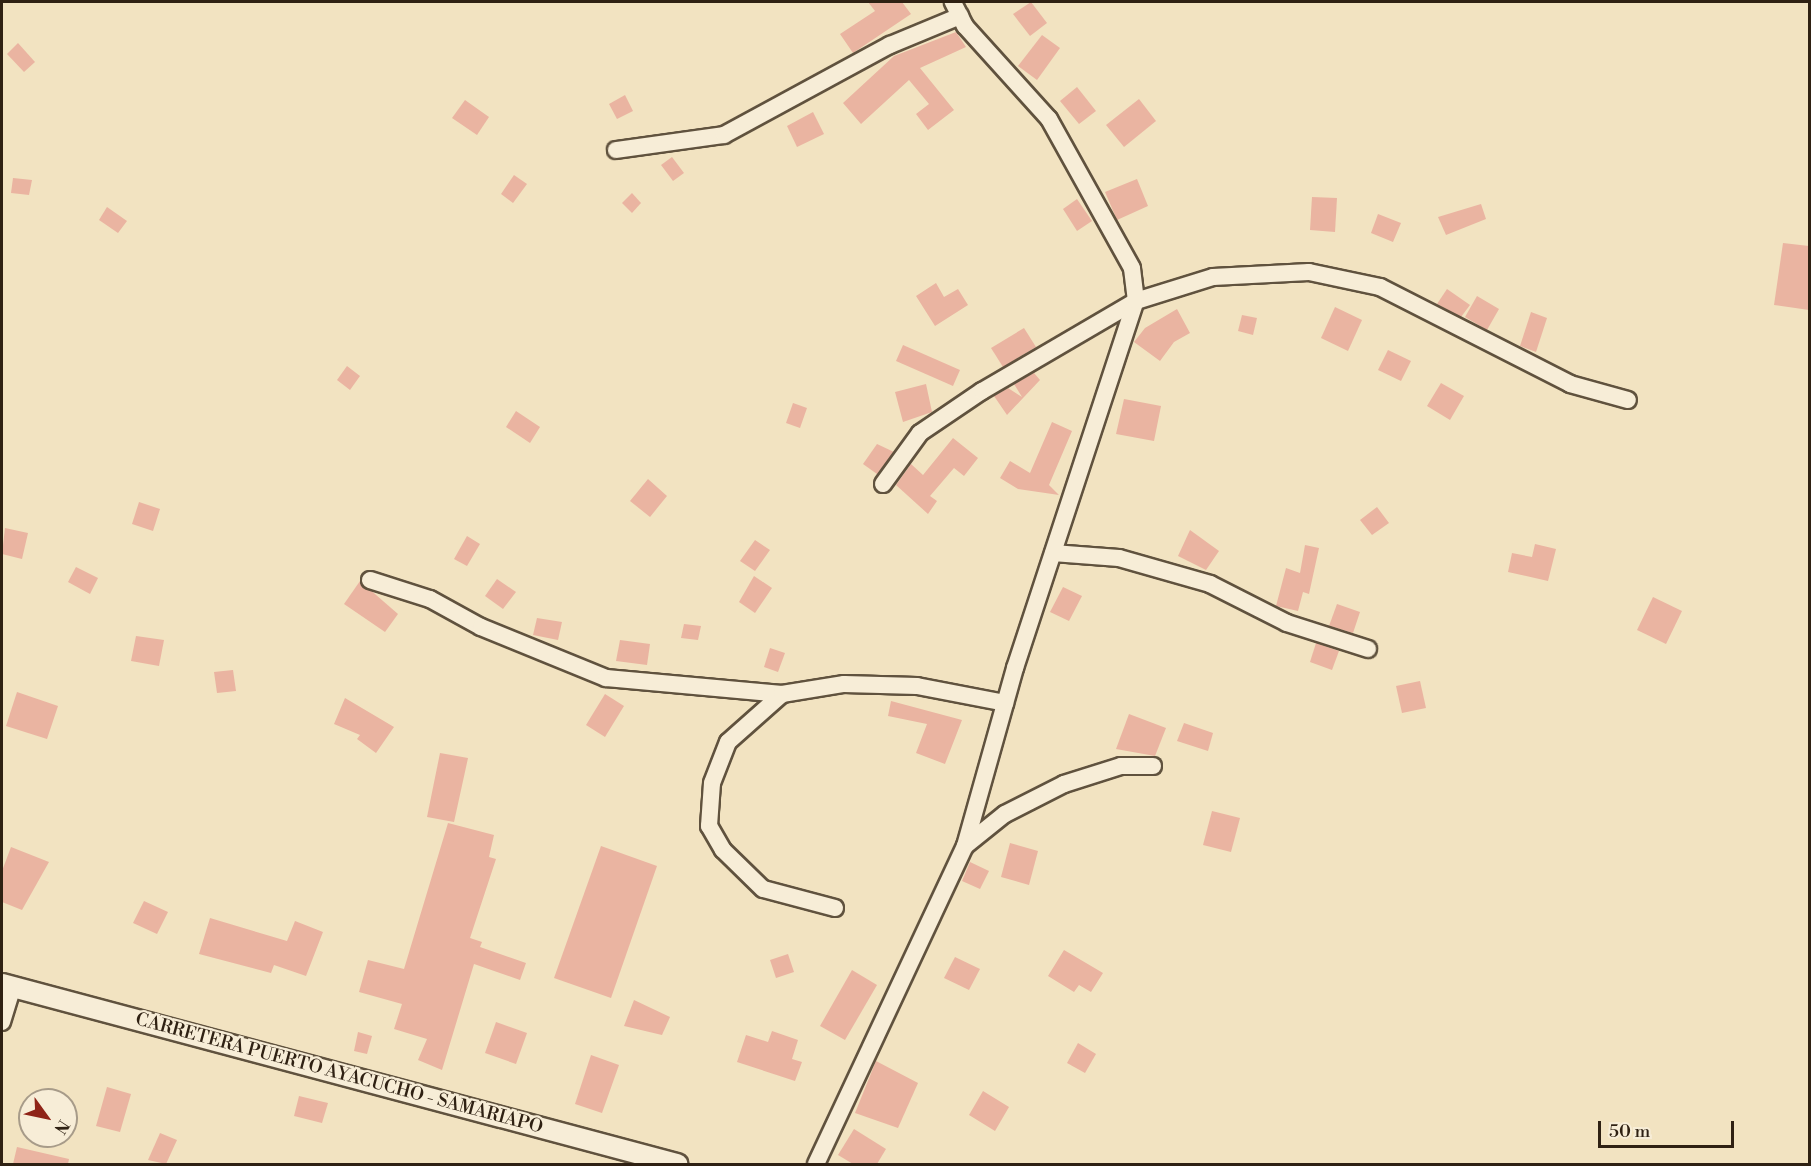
<!DOCTYPE html>
<html>
<head>
<meta charset="utf-8">
<style>
  body { margin:0 }
  #map { position:relative; width:1811px; height:1166px; overflow:hidden; background:#f2e3c1; font-family:"Libre Bodoni",serif }
  div>[style] { position:absolute }
  .building>* { inset:0; background:#eab4a1 }
  .roads { filter:drop-shadow(2px 0 #60523e) drop-shadow(-2px 0 #60523e) drop-shadow(0 2px #60523e) drop-shadow(0 -2px #60523e) }
  .minor>* { height:16px; margin:-8px; padding:0 8px; transform-origin:8px; border-radius:8px; background:#f7edd7 }
  .tertiary>* { height:20px; margin:-10px; padding:0 10px; transform-origin:10px; border-radius:10px; background:#f7edd7 }
  span { translate:-50% -50%; white-space:nowrap; text-align:center; line-height:1.15; -webkit-text-stroke:4.5px #f7edd7; paint-order:stroke }
  .street-label { font-size:18px; color:#2f2113 }
  .frame { position:absolute; inset:0; border:3px solid #2f2113; pointer-events:none }
  .north { position:absolute; left:18px; top:1088px; width:60px; height:60px; box-sizing:border-box; background:#f7edd7; border:2px solid #a79b89; border-radius:50%; rotate:123deg; font-size:16px; font-weight:700; line-height:24px; text-align:center; color:#2f2113 }
  .north::after { content:''; display:block; margin:auto; width:21px; height:27px; background:#8f2418; clip-path:polygon(50% 0,100% 100%,50% 72%,0 100%) }
  .scale { position:absolute; left:1598px; top:1121px; width:136px; height:27px; box-sizing:border-box; border:3px solid #2f2113; border-top:0; padding-left:8px; font-size:18px; line-height:21px; white-space:nowrap; color:#2f2113; -webkit-text-stroke:4px #f7edd7; paint-order:stroke }
</style>
</head>
<body>
<div id="map">
  <div class="building">
    <div style="clip-path:polygon(868px 2px,902px 2px,911px 14px,853px 53px,840px 34px,875px 11px)"></div>
    <div style="clip-path:polygon(1031px 2px,1047px 23px,1030px 36px,1013px 14px)"></div>
    <div style="clip-path:polygon(956px 32px,966px 47px,920px 68px,954px 110px,928px 130px,916px 114px,929px 104px,909px 80px,861px 124px,843px 103px,894px 56px)"></div>
    <div style="clip-path:polygon(1042px 35px,1060px 48px,1037px 80px,1018px 66px)"></div>
    <div style="clip-path:polygon(18px 43px,35px 62px,24px 72px,7px 54px)"></div>
    <div style="clip-path:polygon(1077px 87px,1096px 111px,1079px 124px,1060px 101px)"></div>
    <div style="clip-path:polygon(625px 95px,633px 111px,617px 119px,609px 104px)"></div>
    <div style="clip-path:polygon(1139px 99px,1156px 121px,1124px 147px,1106px 125px)"></div>
    <div style="clip-path:polygon(465px 100px,489px 117px,477px 135px,452px 118px)"></div>
    <div style="clip-path:polygon(813px 112px,824px 134px,797px 147px,787px 126px)"></div>
    <div style="clip-path:polygon(672px 157px,684px 173px,673px 181px,661px 165px)"></div>
    <div style="clip-path:polygon(514px 175px,527px 184px,513px 203px,501px 194px)"></div>
    <div style="clip-path:polygon(13px 178px,32px 180px,29px 195px,11px 193px)"></div>
    <div style="clip-path:polygon(1137px 179px,1148px 206px,1117px 220px,1105px 192px)"></div>
    <div style="clip-path:polygon(632px 193px,641px 203px,632px 213px,622px 203px)"></div>
    <div style="clip-path:polygon(1312px 197px,1337px 198px,1335px 232px,1310px 230px)"></div>
    <div style="clip-path:polygon(1077px 199px,1092px 221px,1077px 231px,1063px 209px)"></div>
    <div style="clip-path:polygon(1481px 204px,1486px 219px,1446px 235px,1438px 217px)"></div>
    <div style="clip-path:polygon(107px 207px,127px 221px,118px 233px,99px 220px)"></div>
    <div style="clip-path:polygon(1378px 214px,1401px 223px,1393px 242px,1371px 233px)"></div>
    <div style="clip-path:polygon(1783px 243px,1809px 246px,1809px 310px,1774px 305px)"></div>
    <div style="clip-path:polygon(936px 283px,944px 297px,958px 289px,968px 305px,935px 326px,916px 296px)"></div>
    <div style="clip-path:polygon(1447px 289px,1470px 305px,1461px 317px,1437px 304px)"></div>
    <div style="clip-path:polygon(1477px 296px,1499px 309px,1487px 330px,1465px 317px)"></div>
    <div style="clip-path:polygon(1335px 307px,1362px 320px,1348px 351px,1321px 338px)"></div>
    <div style="clip-path:polygon(1177px 309px,1190px 333px,1174px 342px,1160px 361px,1134px 342px,1145px 328px)"></div>
    <div style="clip-path:polygon(1531px 312px,1547px 318px,1536px 352px,1520px 346px)"></div>
    <div style="clip-path:polygon(1242px 315px,1257px 318px,1253px 335px,1238px 331px)"></div>
    <div style="clip-path:polygon(1024px 328px,1036px 347px,1003px 367px,991px 348px)"></div>
    <div style="clip-path:polygon(903px 345px,960px 370px,953px 386px,896px 361px)"></div>
    <div style="clip-path:polygon(1388px 350px,1411px 361px,1401px 381px,1378px 370px)"></div>
    <div style="clip-path:polygon(347px 366px,360px 376px,350px 390px,337px 380px)"></div>
    <div style="clip-path:polygon(1034px 373px,1040px 380px,1007px 415px,994px 396px,1008px 388px,1022px 397px,1014px 384px)"></div>
    <div style="clip-path:polygon(1441px 383px,1464px 396px,1450px 420px,1427px 406px)"></div>
    <div style="clip-path:polygon(926px 384px,932px 412px,903px 422px,895px 392px)"></div>
    <div style="clip-path:polygon(1124px 399px,1161px 406px,1154px 441px,1116px 434px)"></div>
    <div style="clip-path:polygon(793px 403px,807px 408px,800px 428px,786px 423px)"></div>
    <div style="clip-path:polygon(516px 411px,540px 427px,530px 443px,506px 427px)"></div>
    <div style="clip-path:polygon(1052px 422px,1072px 431px,1049px 485px,1059px 495px,1018px 489px,1000px 478px,1010px 461px,1030px 473px)"></div>
    <div style="clip-path:polygon(953px 438px,978px 458px,964px 476px,954px 468px,930px 496px,937px 501px,928px 514px,896px 485px,911px 464px,923px 475px)"></div>
    <div style="clip-path:polygon(877px 444px,894px 452px,877px 474px,863px 464px)"></div>
    <div style="clip-path:polygon(648px 479px,667px 496px,650px 517px,630px 501px)"></div>
    <div style="clip-path:polygon(139px 502px,160px 509px,153px 531px,132px 524px)"></div>
    <div style="clip-path:polygon(1377px 507px,1389px 523px,1372px 535px,1360px 520px)"></div>
    <div style="clip-path:polygon(5px 528px,28px 533px,22px 559px,2px 554px)"></div>
    <div style="clip-path:polygon(1190px 530px,1219px 551px,1206px 570px,1178px 556px)"></div>
    <div style="clip-path:polygon(467px 536px,480px 544px,467px 566px,454px 559px)"></div>
    <div style="clip-path:polygon(755px 540px,770px 550px,755px 571px,740px 561px)"></div>
    <div style="clip-path:polygon(1535px 544px,1556px 549px,1548px 581px,1508px 572px,1512px 553px,1532px 557px)"></div>
    <div style="clip-path:polygon(1305px 545px,1319px 548px,1309px 594px,1303px 592px,1298px 611px,1276px 606px,1286px 568px,1300px 573px)"></div>
    <div style="clip-path:polygon(76px 567px,98px 578px,90px 594px,68px 582px)"></div>
    <div style="clip-path:polygon(754px 576px,772px 588px,755px 613px,739px 602px)"></div>
    <div style="clip-path:polygon(497px 579px,516px 592px,503px 609px,485px 596px)"></div>
    <div style="clip-path:polygon(360px 581px,398px 614px,385px 632px,344px 604px)"></div>
    <div style="clip-path:polygon(1063px 587px,1082px 596px,1069px 621px,1050px 612px)"></div>
    <div style="clip-path:polygon(1653px 597px,1682px 611px,1666px 644px,1637px 630px)"></div>
    <div style="clip-path:polygon(1337px 604px,1360px 612px,1353px 633px,1329px 626px)"></div>
    <div style="clip-path:polygon(537px 618px,562px 622px,558px 640px,533px 635px)"></div>
    <div style="clip-path:polygon(684px 624px,701px 626px,698px 640px,681px 638px)"></div>
    <div style="clip-path:polygon(136px 636px,164px 640px,159px 666px,131px 661px)"></div>
    <div style="clip-path:polygon(620px 640px,650px 644px,647px 665px,616px 661px)"></div>
    <div style="clip-path:polygon(1316px 643px,1339px 651px,1332px 670px,1310px 662px)"></div>
    <div style="clip-path:polygon(770px 648px,785px 653px,778px 672px,764px 667px)"></div>
    <div style="clip-path:polygon(233px 670px,236px 691px,217px 693px,214px 672px)"></div>
    <div style="clip-path:polygon(1420px 681px,1426px 708px,1402px 713px,1396px 686px)"></div>
    <div style="clip-path:polygon(17px 692px,58px 706px,47px 739px,6px 726px)"></div>
    <div style="clip-path:polygon(605px 694px,624px 706px,605px 737px,586px 725px)"></div>
    <div style="clip-path:polygon(345px 698px,394px 727px,376px 753px,357px 739px,360px 735px,334px 724px)"></div>
    <div style="clip-path:polygon(891px 701px,962px 720px,945px 764px,916px 753px,927px 724px,888px 716px)"></div>
    <div style="clip-path:polygon(1129px 714px,1166px 728px,1155px 756px,1116px 749px)"></div>
    <div style="clip-path:polygon(1184px 723px,1213px 733px,1208px 751px,1177px 741px)"></div>
    <div style="clip-path:polygon(440px 753px,468px 758px,454px 822px,427px 817px)"></div>
    <div style="clip-path:polygon(1212px 811px,1240px 818px,1231px 852px,1203px 845px)"></div>
    <div style="clip-path:polygon(448px 823px,494px 835px,489px 857px,496px 859px,470px 938px,482px 942px,480px 947px,526px 963px,520px 980px,474px 964px,442px 1070px,418px 1060px,427px 1039px,394px 1029px,402px 1004px,359px 992px,368px 960px,404px 969px)"></div>
    <div style="clip-path:polygon(1010px 843px,1038px 851px,1029px 885px,1001px 877px)"></div>
    <div style="clip-path:polygon(601px 846px,657px 866px,611px 998px,554px 978px)"></div>
    <div style="clip-path:polygon(11px 847px,49px 862px,22px 910px,2px 902px,2px 871px)"></div>
    <div style="clip-path:polygon(970px 862px,989px 871px,980px 889px,962px 881px)"></div>
    <div style="clip-path:polygon(144px 901px,168px 912px,157px 934px,133px 923px)"></div>
    <div style="clip-path:polygon(210px 918px,287px 941px,295px 921px,323px 932px,306px 976px,274px 965px,271px 973px,199px 954px)"></div>
    <div style="clip-path:polygon(1064px 950px,1103px 973px,1091px 992px,1079px 985px,1074px 992px,1048px 976px)"></div>
    <div style="clip-path:polygon(788px 954px,794px 972px,776px 978px,770px 960px)"></div>
    <div style="clip-path:polygon(955px 957px,980px 969px,969px 990px,944px 978px)"></div>
    <div style="clip-path:polygon(852px 970px,877px 985px,845px 1040px,820px 1026px)"></div>
    <div style="clip-path:polygon(634px 1000px,670px 1017px,662px 1035px,624px 1026px)"></div>
    <div style="clip-path:polygon(496px 1022px,527px 1033px,516px 1064px,485px 1053px)"></div>
    <div style="clip-path:polygon(772px 1031px,798px 1040px,792px 1059px,802px 1062px,795px 1081px,737px 1062px,746px 1035px,768px 1042px)"></div>
    <div style="clip-path:polygon(358px 1032px,372px 1036px,367px 1054px,354px 1051px)"></div>
    <div style="clip-path:polygon(1078px 1043px,1096px 1054px,1085px 1073px,1067px 1063px)"></div>
    <div style="clip-path:polygon(591px 1055px,619px 1065px,602px 1113px,575px 1104px)"></div>
    <div style="clip-path:polygon(876px 1061px,918px 1083px,898px 1128px,855px 1113px)"></div>
    <div style="clip-path:polygon(107px 1087px,131px 1094px,120px 1132px,96px 1126px)"></div>
    <div style="clip-path:polygon(983px 1091px,1009px 1107px,995px 1131px,969px 1115px)"></div>
    <div style="clip-path:polygon(299px 1096px,328px 1103px,322px 1123px,294px 1116px)"></div>
    <div style="clip-path:polygon(854px 1129px,886px 1149px,877px 1164px,853px 1164px,838px 1155px)"></div>
    <div style="clip-path:polygon(160px 1133px,177px 1140px,166px 1164px,148px 1160px)"></div>
    <div style="clip-path:polygon(17px 1147px,69px 1159px,68px 1164px,13px 1164px)"></div>
  </div>
  <div class="roads">
    <div class="minor">
      <div style="left:616px;top:150px;width:109px;rotate:-7.9deg"></div>
      <div style="left:724px;top:135px;width:189px;rotate:-28.5deg"></div>
      <div style="left:890px;top:45px;width:76px;rotate:-22.5deg"></div>
      <div style="left:883px;top:484px;width:63px;rotate:-54deg"></div>
      <div style="left:920px;top:433px;width:75px;rotate:-34.1deg"></div>
      <div style="left:982px;top:391px;width:178px;rotate:-30.3deg"></div>
      <div style="left:1136px;top:301px;width:81px;rotate:-17.3deg"></div>
      <div style="left:1213px;top:277px;width:96px;rotate:-3deg"></div>
      <div style="left:1309px;top:272px;width:73px;rotate:11.9deg"></div>
      <div style="left:1380px;top:287px;width:213px;rotate:27deg"></div>
      <div style="left:1570px;top:384px;width:60px;rotate:15.4deg"></div>
      <div style="left:1053px;top:553px;width:66px;rotate:4.3deg"></div>
      <div style="left:1119px;top:558px;width:95px;rotate:15.9deg"></div>
      <div style="left:1210px;top:584px;width:86px;rotate:26.9deg"></div>
      <div style="left:1287px;top:623px;width:85px;rotate:17.8deg"></div>
      <div style="left:370px;top:580px;width:63px;rotate:17.6deg"></div>
      <div style="left:430px;top:599px;width:58px;rotate:28.8deg"></div>
      <div style="left:481px;top:627px;width:135px;rotate:22.2deg"></div>
      <div style="left:606px;top:678px;width:177px;rotate:5.2deg"></div>
      <div style="left:965px;top:846px;width:51px;rotate:-38.7deg"></div>
      <div style="left:1005px;top:814px;width:66px;rotate:-27deg"></div>
      <div style="left:1064px;top:784px;width:60px;rotate:-17.5deg"></div>
      <div style="left:1121px;top:766px;width:32px"></div>
      <div style="left:835px;top:908px;width:74px;rotate:-165.2deg"></div>
      <div style="left:763px;top:889px;width:56px;rotate:-135.7deg"></div>
      <div style="left:723px;top:850px;width:28px;rotate:-120deg"></div>
      <div style="left:709px;top:826px;width:43px;rotate:-86deg"></div>
      <div style="left:712px;top:783px;width:44px;rotate:-68.7deg"></div>
      <div style="left:728px;top:742px;width:72px;rotate:-41.6deg"></div>
      <div style="left:782px;top:694px;width:63px;rotate:-9.2deg"></div>
      <div style="left:844px;top:684px;width:73px;rotate:1.6deg"></div>
      <div style="left:917px;top:686px;width:90px;rotate:10.9deg"></div>
      <div style="left:2px;top:1022px;width:37px;rotate:-73deg"></div>
      <div style="left:816px;top:1164px;width:351px;rotate:-64.9deg"></div>
      <div style="left:965px;top:846px;width:185px;rotate:-74.3deg"></div>
      <div style="left:1015px;top:668px;width:386px;rotate:-71.8deg"></div>
      <div style="left:1136px;top:301px;width:33px;rotate:-97deg"></div>
      <div style="left:1132px;top:268px;width:171px;rotate:-119.1deg"></div>
      <div style="left:1049px;top:119px;width:125px;rotate:-132.1deg"></div>
      <div style="left:965px;top:26px;width:27px;rotate:-117deg"></div>
    </div>
    <div class="tertiary">
      <div style="left:2px;top:984px;width:699px;rotate:14.93deg"></div>
    </div>
  </div>
  <div class="street-label">
    <span style="left:339px;top:1074px;rotate:15deg">CARRETERA PUERTO AYACUCHO - SAMARIAPO</span>
  </div>
  <div class="frame"></div>
  <div class="north">N</div>
  <div class="scale">50 m</div>
</div>
</body>
</html>
